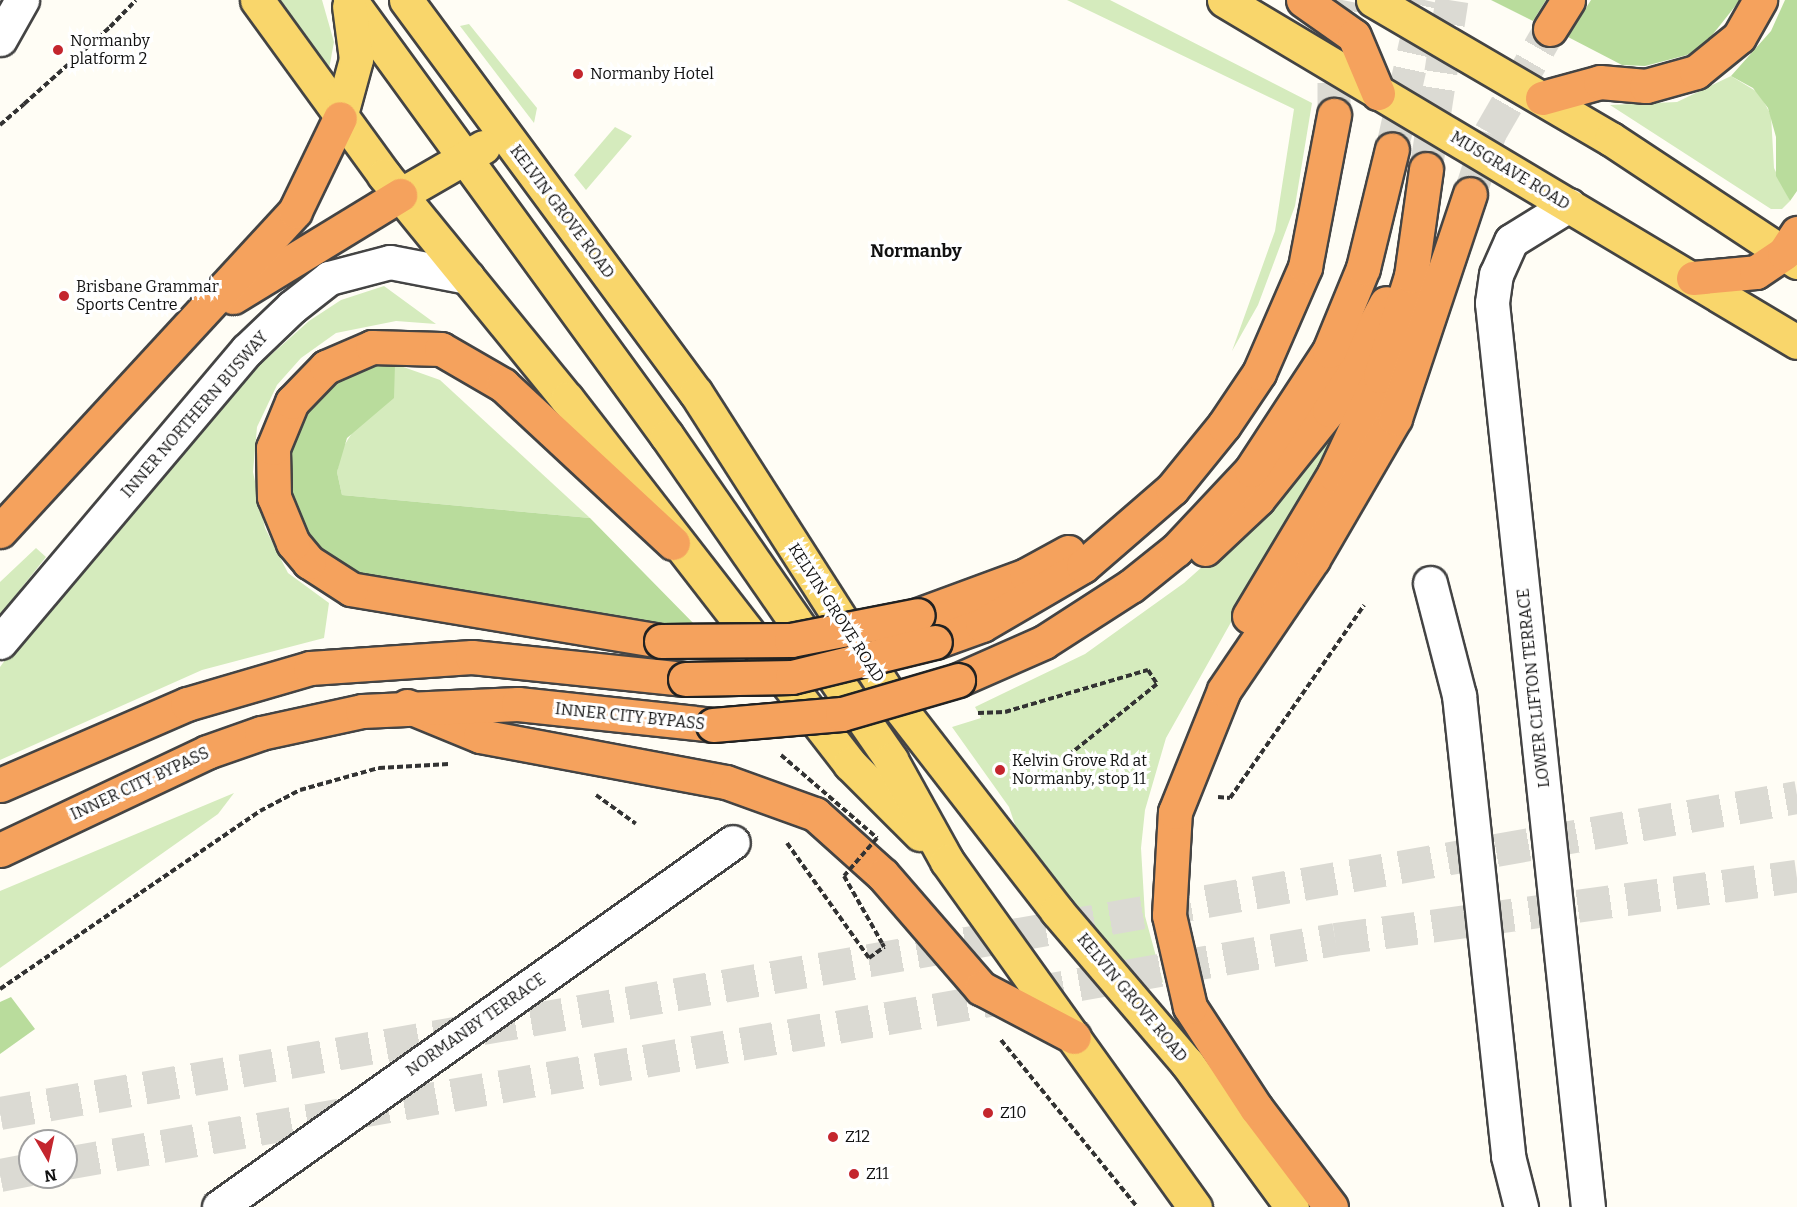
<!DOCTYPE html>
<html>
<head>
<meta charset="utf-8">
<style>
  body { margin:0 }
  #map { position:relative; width:1797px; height:1207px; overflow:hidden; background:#fffdf5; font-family:Bitter,serif }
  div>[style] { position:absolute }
  .green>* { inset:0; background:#d5ebbd }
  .forest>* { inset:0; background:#b9dc9c }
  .highway-tunnel>* { height:33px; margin-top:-16.5px; transform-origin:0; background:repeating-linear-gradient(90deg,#dbdad3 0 33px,transparent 0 49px) }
  .path>* { height:4px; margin-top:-2px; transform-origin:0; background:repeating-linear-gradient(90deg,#333 0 6px,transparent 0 9px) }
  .roads { filter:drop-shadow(2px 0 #444) drop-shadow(-2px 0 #444) drop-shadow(0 2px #444) drop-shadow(0 -2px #444) }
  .minor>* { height:33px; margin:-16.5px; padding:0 16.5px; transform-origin:16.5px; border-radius:16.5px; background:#fff }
  .major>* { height:33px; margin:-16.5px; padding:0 16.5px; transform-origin:16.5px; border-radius:16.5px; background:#f9d66b }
  .highway>* { height:33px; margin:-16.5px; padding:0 16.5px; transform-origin:16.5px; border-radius:16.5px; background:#f5a25d }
  .path-bridge>* { height:4px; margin-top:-2px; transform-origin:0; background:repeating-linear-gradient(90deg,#333 0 6px,transparent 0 9px) }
  .bridges { filter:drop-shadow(2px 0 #222) drop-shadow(-2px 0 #222) drop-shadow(0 2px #222) drop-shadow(0 -2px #222) }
  .highway-bridge>* { height:33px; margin:-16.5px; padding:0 16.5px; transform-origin:16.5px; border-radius:16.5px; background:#f5a25d }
  .dots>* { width:16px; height:16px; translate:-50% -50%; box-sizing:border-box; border:3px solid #fff; border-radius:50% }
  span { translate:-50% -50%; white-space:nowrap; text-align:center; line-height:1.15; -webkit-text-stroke:6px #fff; paint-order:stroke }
  .poi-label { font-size:16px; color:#111 }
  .left { translate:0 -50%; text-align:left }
  .street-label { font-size:16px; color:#111 }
  .neighbourhood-label { font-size:18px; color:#111; font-weight:700 }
  .north { position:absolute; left:18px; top:1129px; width:60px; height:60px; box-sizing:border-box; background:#fff; border:2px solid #a0a0a0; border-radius:50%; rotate:171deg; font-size:16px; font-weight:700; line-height:24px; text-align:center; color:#111 }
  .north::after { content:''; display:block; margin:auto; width:21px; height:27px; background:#c4262e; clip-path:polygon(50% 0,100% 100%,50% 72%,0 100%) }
</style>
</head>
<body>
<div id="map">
  <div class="green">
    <div style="clip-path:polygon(277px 0,322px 0,334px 42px,329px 69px)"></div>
    <div style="clip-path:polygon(1067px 0,1110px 0,1312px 103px,1295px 206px,1258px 305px,1232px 351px,1275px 231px,1294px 109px)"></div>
    <div style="clip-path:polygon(469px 24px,537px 108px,534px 123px,460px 26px)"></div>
    <div style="clip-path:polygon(1731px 76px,1759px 93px,1771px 115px,1774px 168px,1790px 201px,1782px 209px,1771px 209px,1610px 105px,1677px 102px)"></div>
    <div style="clip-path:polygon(615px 127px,632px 136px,586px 190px,574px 175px)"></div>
    <div style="clip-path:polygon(384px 286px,436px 324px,396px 321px,336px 333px,301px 358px,277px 385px,257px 427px,253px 472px,265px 528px,288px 573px,329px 603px,324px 638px,202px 670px,0 760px,0 667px,21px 638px,246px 377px,309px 321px,341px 300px)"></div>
    <div style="clip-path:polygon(395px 364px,440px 380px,590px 518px,342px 495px,337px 472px,342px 449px)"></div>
    <div style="clip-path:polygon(1357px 398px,1166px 738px,1145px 810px,1141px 848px,1145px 916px,1163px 982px,1155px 988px,1123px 964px,1024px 851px,1009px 807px,952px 727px,981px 718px,975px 707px,1085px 654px,1184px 583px,1230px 542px)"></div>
    <div style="clip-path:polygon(36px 548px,46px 557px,0 615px,0 582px)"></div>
    <div style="clip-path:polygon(234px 793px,218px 814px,0 968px,0 891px)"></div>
  </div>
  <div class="forest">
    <div style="clip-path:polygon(1491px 0,1546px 0,1533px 21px)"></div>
    <div style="clip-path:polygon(1591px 0,1740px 0,1706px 43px,1687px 55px,1645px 66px,1622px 65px,1568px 37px)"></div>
    <div style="clip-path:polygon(1785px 0,1797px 0,1797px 191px,1790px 201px,1776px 176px,1776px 137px,1768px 108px,1753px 88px,1731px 76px,1771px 31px)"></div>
    <div style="clip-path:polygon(375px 364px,395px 364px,394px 398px,347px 438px,337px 472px,342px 495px,590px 518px,699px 629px,357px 573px,321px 550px,306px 533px,290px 494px,289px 451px,305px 411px,336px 380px)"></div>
    <div style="clip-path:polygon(11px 997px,35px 1029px,0 1054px,0 1002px)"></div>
  </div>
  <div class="highway-tunnel">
    <div style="left:1334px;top:115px;width:58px;rotate:-90deg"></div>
    <div style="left:1334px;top:57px;width:58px;rotate:-79.1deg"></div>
    <div style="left:1392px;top:149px;width:153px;rotate:-77.5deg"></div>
    <div style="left:1426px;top:169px;width:171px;rotate:-81.3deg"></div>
    <div style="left:1470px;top:194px;width:64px;rotate:-71.8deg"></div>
    <div style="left:1490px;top:133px;width:120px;rotate:-60deg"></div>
    <div style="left:0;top:1113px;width:1825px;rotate:-9.97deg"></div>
    <div style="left:66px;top:1163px;width:1289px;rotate:-10.01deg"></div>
    <div style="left:1335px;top:939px;width:466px;rotate:-7.8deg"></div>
    <div style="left:0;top:1175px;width:31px;rotate:-11deg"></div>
  </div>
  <div class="path">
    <div style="left:110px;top:27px;width:37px;rotate:-46deg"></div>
    <div style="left:0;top:125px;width:32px;rotate:-41deg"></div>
    <div style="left:978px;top:713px;width:27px;rotate:-2deg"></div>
    <div style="left:1005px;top:712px;width:149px;rotate:-16.4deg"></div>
    <div style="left:1148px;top:670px;width:17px;rotate:57deg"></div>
    <div style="left:1157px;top:684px;width:118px;rotate:141.2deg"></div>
    <div style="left:596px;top:795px;width:49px;rotate:35.9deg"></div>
    <div style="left:1218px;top:797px;width:12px;rotate:5deg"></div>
    <div style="left:1230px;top:798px;width:235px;rotate:-55.2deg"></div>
    <div style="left:787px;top:843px;width:141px;rotate:54.5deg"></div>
    <div style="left:869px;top:958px;width:19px;rotate:-36deg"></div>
    <div style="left:884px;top:947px;width:4px;rotate:-117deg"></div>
    <div style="left:0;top:989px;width:315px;rotate:-34.4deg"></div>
    <div style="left:260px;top:811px;width:45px;rotate:-27.7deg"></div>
    <div style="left:300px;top:790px;width:82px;rotate:-15.6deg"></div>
    <div style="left:379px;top:768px;width:70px;rotate:-3.3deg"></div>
    <div style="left:1001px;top:1040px;width:215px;rotate:50.8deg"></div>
  </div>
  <div class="roads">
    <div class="minor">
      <div style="left:0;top:39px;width:45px;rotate:-60.6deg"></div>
      <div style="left:1569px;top:205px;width:68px;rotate:148.2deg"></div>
      <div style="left:1511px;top:241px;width:36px;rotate:114deg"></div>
      <div style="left:1496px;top:274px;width:29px;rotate:98deg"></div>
      <div style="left:1492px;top:303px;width:909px;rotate:83.94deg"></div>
      <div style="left:1430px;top:583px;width:116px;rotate:75.5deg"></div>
      <div style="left:1459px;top:695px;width:464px;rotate:83.9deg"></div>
      <div style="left:1508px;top:1156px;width:53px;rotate:75.7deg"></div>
      <div style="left:0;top:642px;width:382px;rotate:-49.8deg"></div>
      <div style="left:247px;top:350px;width:62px;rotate:-43.7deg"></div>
      <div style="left:292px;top:307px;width:47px;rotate:-38.1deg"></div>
      <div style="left:329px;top:278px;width:63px;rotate:-14.7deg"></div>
      <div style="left:390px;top:262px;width:79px;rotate:10.9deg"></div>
      <div style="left:219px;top:1207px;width:630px;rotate:-35.38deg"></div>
    </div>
    <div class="major">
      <div style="left:257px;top:0;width:216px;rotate:54deg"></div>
      <div style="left:384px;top:175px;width:289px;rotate:50.8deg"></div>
      <div style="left:567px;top:399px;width:462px;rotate:52.2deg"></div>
      <div style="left:850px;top:764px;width:99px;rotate:45deg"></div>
      <div style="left:350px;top:0;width:539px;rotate:53.98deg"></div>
      <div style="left:667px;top:436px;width:394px;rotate:55.3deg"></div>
      <div style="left:891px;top:760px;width:115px;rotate:61deg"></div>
      <div style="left:947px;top:861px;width:426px;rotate:54.4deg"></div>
      <div style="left:406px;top:0;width:488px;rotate:53.6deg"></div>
      <div style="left:696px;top:393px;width:351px;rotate:57.4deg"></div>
      <div style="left:885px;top:689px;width:281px;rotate:52.2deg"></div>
      <div style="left:1057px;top:911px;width:200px;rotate:49.5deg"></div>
      <div style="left:1187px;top:1063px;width:178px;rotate:53.9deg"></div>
      <div style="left:1224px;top:0;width:667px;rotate:30.83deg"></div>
      <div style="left:1373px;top:0;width:276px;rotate:30.3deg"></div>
      <div style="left:1611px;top:139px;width:223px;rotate:33.5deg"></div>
      <div style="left:340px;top:118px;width:61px;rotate:-74.8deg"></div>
      <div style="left:356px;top:59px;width:53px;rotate:-97.5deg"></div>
      <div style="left:400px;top:195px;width:96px;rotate:-30deg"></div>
    </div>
    <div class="highway">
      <div style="left:1303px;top:0;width:62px;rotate:35.2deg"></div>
      <div style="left:1354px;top:36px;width:62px;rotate:67.2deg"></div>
      <div style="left:1550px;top:29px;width:34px;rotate:-58deg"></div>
      <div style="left:1542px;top:98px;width:60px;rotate:-15.4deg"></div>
      <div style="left:1600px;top:82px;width:46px;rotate:5deg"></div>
      <div style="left:1646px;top:86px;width:52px;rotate:-15.6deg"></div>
      <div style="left:1696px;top:72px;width:55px;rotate:-39.1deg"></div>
      <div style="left:1739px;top:37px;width:43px;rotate:-60.4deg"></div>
      <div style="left:1693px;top:278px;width:63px;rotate:-5.4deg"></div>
      <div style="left:1756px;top:272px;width:34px;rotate:-34deg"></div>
      <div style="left:1784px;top:253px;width:24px;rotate:-57deg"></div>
      <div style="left:233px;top:297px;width:196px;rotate:-31.4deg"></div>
      <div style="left:0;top:531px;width:435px;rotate:-47.3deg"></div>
      <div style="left:295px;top:211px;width:103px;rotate:-64.2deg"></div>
      <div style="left:1205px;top:549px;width:73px;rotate:-43.3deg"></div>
      <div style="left:1258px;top:499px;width:114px;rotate:-51.4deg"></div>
      <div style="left:1329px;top:410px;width:121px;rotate:-62deg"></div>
      <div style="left:918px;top:615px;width:115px;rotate:-20.3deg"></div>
      <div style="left:1026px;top:575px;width:48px;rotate:-28.7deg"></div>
      <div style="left:1249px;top:616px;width:165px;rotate:-59.1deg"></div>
      <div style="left:1334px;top:474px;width:108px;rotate:-64.9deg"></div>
      <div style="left:1380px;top:376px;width:105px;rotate:-72.8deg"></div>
      <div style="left:1411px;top:276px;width:108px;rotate:-82deg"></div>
      <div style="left:661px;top:641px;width:314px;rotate:-170.5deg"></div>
      <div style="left:351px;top:589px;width:50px;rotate:-147.3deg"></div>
      <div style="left:309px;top:562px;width:25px;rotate:-130deg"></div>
      <div style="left:293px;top:543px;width:50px;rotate:-112.4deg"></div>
      <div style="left:274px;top:497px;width:49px;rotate:-91.2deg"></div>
      <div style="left:273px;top:448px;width:50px;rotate:-67.6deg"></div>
      <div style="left:292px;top:402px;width:49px;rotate:-45.8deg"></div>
      <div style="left:326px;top:367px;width:50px;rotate:-23.5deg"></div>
      <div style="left:372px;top:347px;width:69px;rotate:1.7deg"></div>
      <div style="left:441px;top:349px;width:72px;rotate:30.1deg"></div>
      <div style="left:503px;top:385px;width:232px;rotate:42.9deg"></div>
      <div style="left:935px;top:642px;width:50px;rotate:-19.9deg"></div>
      <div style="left:982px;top:625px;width:117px;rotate:-30.3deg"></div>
      <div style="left:1083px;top:566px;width:118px;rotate:-40.9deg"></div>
      <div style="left:1172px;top:489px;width:82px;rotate:-50.9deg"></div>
      <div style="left:1224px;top:425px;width:63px;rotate:-56.1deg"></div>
      <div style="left:1259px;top:373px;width:116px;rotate:-66.5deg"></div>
      <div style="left:1305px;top:267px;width:155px;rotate:-79.2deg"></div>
      <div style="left:958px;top:680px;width:94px;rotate:-23.8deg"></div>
      <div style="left:1044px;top:642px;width:103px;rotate:-32.8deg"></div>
      <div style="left:1131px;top:586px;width:58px;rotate:-38.7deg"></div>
      <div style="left:1176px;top:550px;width:110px;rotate:-46.8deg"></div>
      <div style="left:1251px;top:470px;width:142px;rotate:-56.8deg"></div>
      <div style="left:1329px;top:351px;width:90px;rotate:-67.7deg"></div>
      <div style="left:1363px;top:268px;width:122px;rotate:-76.3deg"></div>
      <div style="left:407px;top:706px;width:79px;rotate:22.3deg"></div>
      <div style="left:480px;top:736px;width:250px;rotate:10.6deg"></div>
      <div style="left:726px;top:782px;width:95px;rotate:19.8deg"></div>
      <div style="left:815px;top:814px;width:91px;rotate:41.9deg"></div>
      <div style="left:883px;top:875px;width:150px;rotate:49.1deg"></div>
      <div style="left:981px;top:988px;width:105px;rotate:27.8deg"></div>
      <div style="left:0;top:785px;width:204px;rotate:-23.4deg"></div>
      <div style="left:187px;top:704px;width:128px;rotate:-16.3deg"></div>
      <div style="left:310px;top:668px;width:162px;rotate:-3.9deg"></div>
      <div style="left:472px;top:657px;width:214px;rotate:5.9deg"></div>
      <div style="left:0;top:850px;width:229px;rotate:-25.3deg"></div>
      <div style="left:207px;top:752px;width:57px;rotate:-19.4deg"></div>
      <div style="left:261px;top:733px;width:103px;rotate:-12.3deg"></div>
      <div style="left:362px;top:711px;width:156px;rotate:-2.6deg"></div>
      <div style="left:518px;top:704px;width:196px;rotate:6.1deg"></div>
      <div style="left:1331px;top:1207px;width:124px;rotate:-127.1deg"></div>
      <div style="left:1256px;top:1108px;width:121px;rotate:-123.2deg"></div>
      <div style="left:1190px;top:1007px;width:94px;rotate:-102.9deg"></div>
      <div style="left:1169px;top:915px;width:103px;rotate:-86.7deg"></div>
      <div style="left:1175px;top:812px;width:131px;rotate:-68.1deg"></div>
      <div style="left:1224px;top:690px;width:158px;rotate:-55.8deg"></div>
      <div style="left:1313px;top:559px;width:163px;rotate:-59.8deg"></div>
      <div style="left:1395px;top:418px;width:236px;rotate:-71.5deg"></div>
    </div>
  </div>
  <div class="path-bridge">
    <div style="left:24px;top:104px;width:115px;rotate:-41.8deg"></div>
    <div style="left:781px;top:755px;width:127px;rotate:40.8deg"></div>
    <div style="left:877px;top:838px;width:50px;rotate:131deg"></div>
    <div style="left:844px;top:876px;width:77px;rotate:60.4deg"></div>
  </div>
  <div class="bridges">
    <div class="highway-bridge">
      <div style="left:661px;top:641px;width:130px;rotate:-0.4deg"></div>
      <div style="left:791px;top:640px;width:129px;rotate:-11.1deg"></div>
      <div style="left:685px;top:679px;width:107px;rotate:-1.1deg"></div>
      <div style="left:792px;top:677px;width:147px;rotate:-13.8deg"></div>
      <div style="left:713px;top:725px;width:129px;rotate:-4.9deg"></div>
      <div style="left:842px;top:714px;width:121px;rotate:-16.3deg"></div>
    </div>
  </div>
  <div class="dots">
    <div style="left:58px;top:50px;background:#c4262e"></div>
    <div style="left:578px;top:74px;background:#c4262e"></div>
    <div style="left:64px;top:296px;background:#c4262e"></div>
    <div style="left:1000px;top:770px;background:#c4262e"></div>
    <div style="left:988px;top:1113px;background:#c4262e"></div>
    <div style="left:833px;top:1137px;background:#c4262e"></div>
    <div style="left:854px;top:1174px;background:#c4262e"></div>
  </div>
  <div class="poi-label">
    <span class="left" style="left:70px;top:50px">Normanby<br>platform 2</span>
    <span class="left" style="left:590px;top:74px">Normanby Hotel</span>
    <span class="left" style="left:76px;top:296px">Brisbane Grammar<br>Sports Centre</span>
    <span class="left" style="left:1012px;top:770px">Kelvin Grove Rd at<br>Normanby, stop 11</span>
    <span class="left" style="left:1000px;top:1113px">Z10</span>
    <span class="left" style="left:845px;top:1137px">Z12</span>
    <span class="left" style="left:866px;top:1174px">Z11</span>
  </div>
  <div class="street-label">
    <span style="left:1510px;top:171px;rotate:31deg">MUSGRAVE ROAD</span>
    <span style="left:562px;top:212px;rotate:53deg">KELVIN GROVE ROAD</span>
    <span style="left:195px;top:415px;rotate:-49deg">INNER NORTHERN BUSWAY</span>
    <span style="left:836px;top:613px;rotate:57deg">KELVIN GROVE ROAD</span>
    <span style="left:1534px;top:688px;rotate:-96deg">LOWER CLIFTON TERRACE</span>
    <span style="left:630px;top:717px;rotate:6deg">INNER CITY BYPASS</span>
    <span style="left:140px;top:784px;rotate:-25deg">INNER CITY BYPASS</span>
    <span style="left:1132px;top:998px;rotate:50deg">KELVIN GROVE ROAD</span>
    <span style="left:476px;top:1025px;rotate:-35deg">NORMANBY TERRACE</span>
  </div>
  <div class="neighbourhood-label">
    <span style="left:916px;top:251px">Normanby</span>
  </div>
  <div class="north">N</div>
</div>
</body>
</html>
